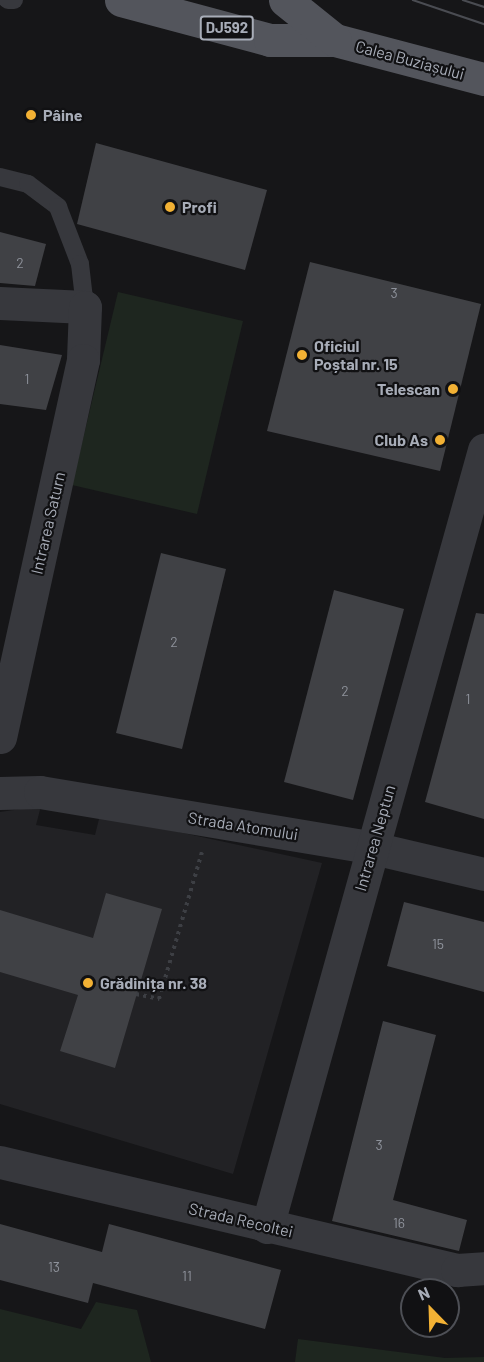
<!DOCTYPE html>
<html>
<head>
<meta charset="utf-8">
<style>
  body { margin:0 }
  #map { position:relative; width:484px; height:1362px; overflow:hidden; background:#161618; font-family:Barlow,sans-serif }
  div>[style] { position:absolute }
  .built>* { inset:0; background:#222225 }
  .green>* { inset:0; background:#1e261f }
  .building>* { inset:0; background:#404145 }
  .path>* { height:4px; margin-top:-2px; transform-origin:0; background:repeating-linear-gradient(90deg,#3d3f44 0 3px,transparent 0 7.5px) }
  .service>* { height:18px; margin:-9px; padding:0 9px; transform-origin:9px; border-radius:9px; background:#37383d }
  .minor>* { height:33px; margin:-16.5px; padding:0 16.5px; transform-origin:16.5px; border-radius:16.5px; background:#37383d }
  .primary>* { height:33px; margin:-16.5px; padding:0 16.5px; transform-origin:16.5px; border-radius:16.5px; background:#53555c }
  .tram>* { height:1.5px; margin:-0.75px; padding:0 0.75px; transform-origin:0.75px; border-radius:0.75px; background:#4a4c52 }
  .dots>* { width:16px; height:16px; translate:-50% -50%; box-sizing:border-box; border:3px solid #111113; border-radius:50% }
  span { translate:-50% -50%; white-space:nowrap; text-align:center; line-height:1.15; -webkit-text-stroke:4.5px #111113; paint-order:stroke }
  .number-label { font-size:14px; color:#8e929b }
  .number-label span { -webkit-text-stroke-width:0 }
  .shield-label span { padding:2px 4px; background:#111113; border:2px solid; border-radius:4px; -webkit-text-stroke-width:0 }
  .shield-label { font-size:15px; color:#a8adb8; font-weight:700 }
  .street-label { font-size:16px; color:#a8adb8 }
  .poi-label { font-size:16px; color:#a8adb8; font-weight:700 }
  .left { translate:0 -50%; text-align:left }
  .right { translate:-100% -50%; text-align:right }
  .north { position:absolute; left:400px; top:1278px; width:60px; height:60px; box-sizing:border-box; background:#111113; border:2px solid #4d4f55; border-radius:50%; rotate:337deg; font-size:16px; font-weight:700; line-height:24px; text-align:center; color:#a8adb8 }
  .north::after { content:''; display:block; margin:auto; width:21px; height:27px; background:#f2b134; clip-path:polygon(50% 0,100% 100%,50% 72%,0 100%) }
</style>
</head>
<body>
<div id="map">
  <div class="built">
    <div style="clip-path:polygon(41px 806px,36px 825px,95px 835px,100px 815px,322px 863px,233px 1174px,0 1104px,0 812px)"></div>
  </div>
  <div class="green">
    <div style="clip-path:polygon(118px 292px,243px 321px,197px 514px,72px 485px)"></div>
    <div style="clip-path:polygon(96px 1302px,137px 1310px,151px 1362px,0 1362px,0 1309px,81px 1329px)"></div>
    <div style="clip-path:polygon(298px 1339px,445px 1358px,484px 1357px,484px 1362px,295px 1362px)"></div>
  </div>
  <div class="building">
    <div style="clip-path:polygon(96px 143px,267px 190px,245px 270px,77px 224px)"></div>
    <div style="clip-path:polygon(0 232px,46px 244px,35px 286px,0 283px)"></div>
    <div style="clip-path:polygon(310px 262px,481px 304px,440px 471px,267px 431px)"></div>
    <div style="clip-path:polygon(0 345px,62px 355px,46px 410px,0 404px)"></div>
    <div style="clip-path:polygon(161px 553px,226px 569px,182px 749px,116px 733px)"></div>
    <div style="clip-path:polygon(334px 590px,404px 609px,353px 800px,284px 782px)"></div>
    <div style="clip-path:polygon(476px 613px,484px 614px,484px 819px,425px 802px)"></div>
    <div style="clip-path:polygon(106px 893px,162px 909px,115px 1068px,60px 1051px,78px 995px,0 972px,0 910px,93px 938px)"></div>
    <div style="clip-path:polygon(404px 902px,484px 922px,484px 992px,387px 966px)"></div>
    <div style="clip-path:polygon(383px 1021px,436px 1035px,393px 1200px,467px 1220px,459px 1251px,332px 1221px)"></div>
    <div style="clip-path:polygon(0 1224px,102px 1252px,109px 1224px,281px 1270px,265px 1329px,93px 1283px,88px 1303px,0 1280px)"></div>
  </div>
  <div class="path">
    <div style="left:136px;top:994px;width:24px;rotate:12deg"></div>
    <div style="left:159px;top:999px;width:153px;rotate:-73.7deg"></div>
  </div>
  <div class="service">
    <div style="left:8px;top:0;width:6px"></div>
    <div style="left:0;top:177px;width:29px;rotate:14deg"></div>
    <div style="left:28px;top:184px;width:38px;rotate:37deg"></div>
    <div style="left:58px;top:207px;width:61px;rotate:68.9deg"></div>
    <div style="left:80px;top:264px;width:43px;rotate:83.4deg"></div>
  </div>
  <div class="minor">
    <div style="left:0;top:303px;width:85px;rotate:2.7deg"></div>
    <div style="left:85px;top:307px;width:53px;rotate:92.2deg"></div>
    <div style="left:83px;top:360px;width:386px;rotate:102.4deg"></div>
    <div style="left:0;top:793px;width:40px;rotate:-1.4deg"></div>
    <div style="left:40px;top:792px;width:338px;rotate:9.5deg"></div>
    <div style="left:373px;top:848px;width:114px;rotate:13.2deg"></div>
    <div style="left:0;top:1162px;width:470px;rotate:13.3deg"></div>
    <div style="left:457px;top:1270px;width:27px;rotate:-4deg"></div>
    <div style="left:267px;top:1227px;width:807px;rotate:-74.4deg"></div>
  </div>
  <div class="primary">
    <div style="left:121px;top:0;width:154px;rotate:15deg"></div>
    <div style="left:270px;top:40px;width:65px"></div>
    <div style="left:335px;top:40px;width:154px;rotate:14.7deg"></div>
    <div style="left:285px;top:0;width:64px;rotate:38.7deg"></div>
  </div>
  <div class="tram">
    <div style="left:413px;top:0;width:75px;rotate:18.7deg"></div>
    <div style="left:463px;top:0;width:22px;rotate:18deg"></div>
  </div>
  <div class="dots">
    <div style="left:31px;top:115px;background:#f2b134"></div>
    <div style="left:170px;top:207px;background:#f2b134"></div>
    <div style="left:302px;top:355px;background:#f2b134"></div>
    <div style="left:453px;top:389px;background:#f2b134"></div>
    <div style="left:440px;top:440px;background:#f2b134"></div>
    <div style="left:88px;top:983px;background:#f2b134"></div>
  </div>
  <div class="number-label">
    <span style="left:20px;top:263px">2</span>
    <span style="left:394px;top:293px">3</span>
    <span style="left:27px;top:379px">1</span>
    <span style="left:174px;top:642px">2</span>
    <span style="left:345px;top:691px">2</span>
    <span style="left:468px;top:699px">1</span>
    <span style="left:438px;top:944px">15</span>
    <span style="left:379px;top:1145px">3</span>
    <span style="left:399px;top:1223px">16</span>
    <span style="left:54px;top:1267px">13</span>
    <span style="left:187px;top:1276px">11</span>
  </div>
  <div class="shield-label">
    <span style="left:227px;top:28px">DJ592</span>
  </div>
  <div class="street-label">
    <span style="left:410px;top:60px;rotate:15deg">Calea Buziașului</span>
    <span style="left:48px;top:523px;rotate:-77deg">Intrarea Saturn</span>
    <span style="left:243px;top:826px;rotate:9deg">Strada Atomului</span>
    <span style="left:375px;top:838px;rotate:-74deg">Intrarea Neptun</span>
    <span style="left:241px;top:1220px;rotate:13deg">Strada Recoltei</span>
  </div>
  <div class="poi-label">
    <span class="left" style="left:43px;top:115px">Pâine</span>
    <span class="left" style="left:182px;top:207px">Profi</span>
    <span class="left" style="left:314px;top:355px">Oficiul<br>Poștal nr. 15</span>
    <span class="right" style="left:440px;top:389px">Telescan</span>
    <span class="right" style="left:428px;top:440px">Club As</span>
    <span class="left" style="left:100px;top:983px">Grădinița nr. 38</span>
  </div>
  <div class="north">N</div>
</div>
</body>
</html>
